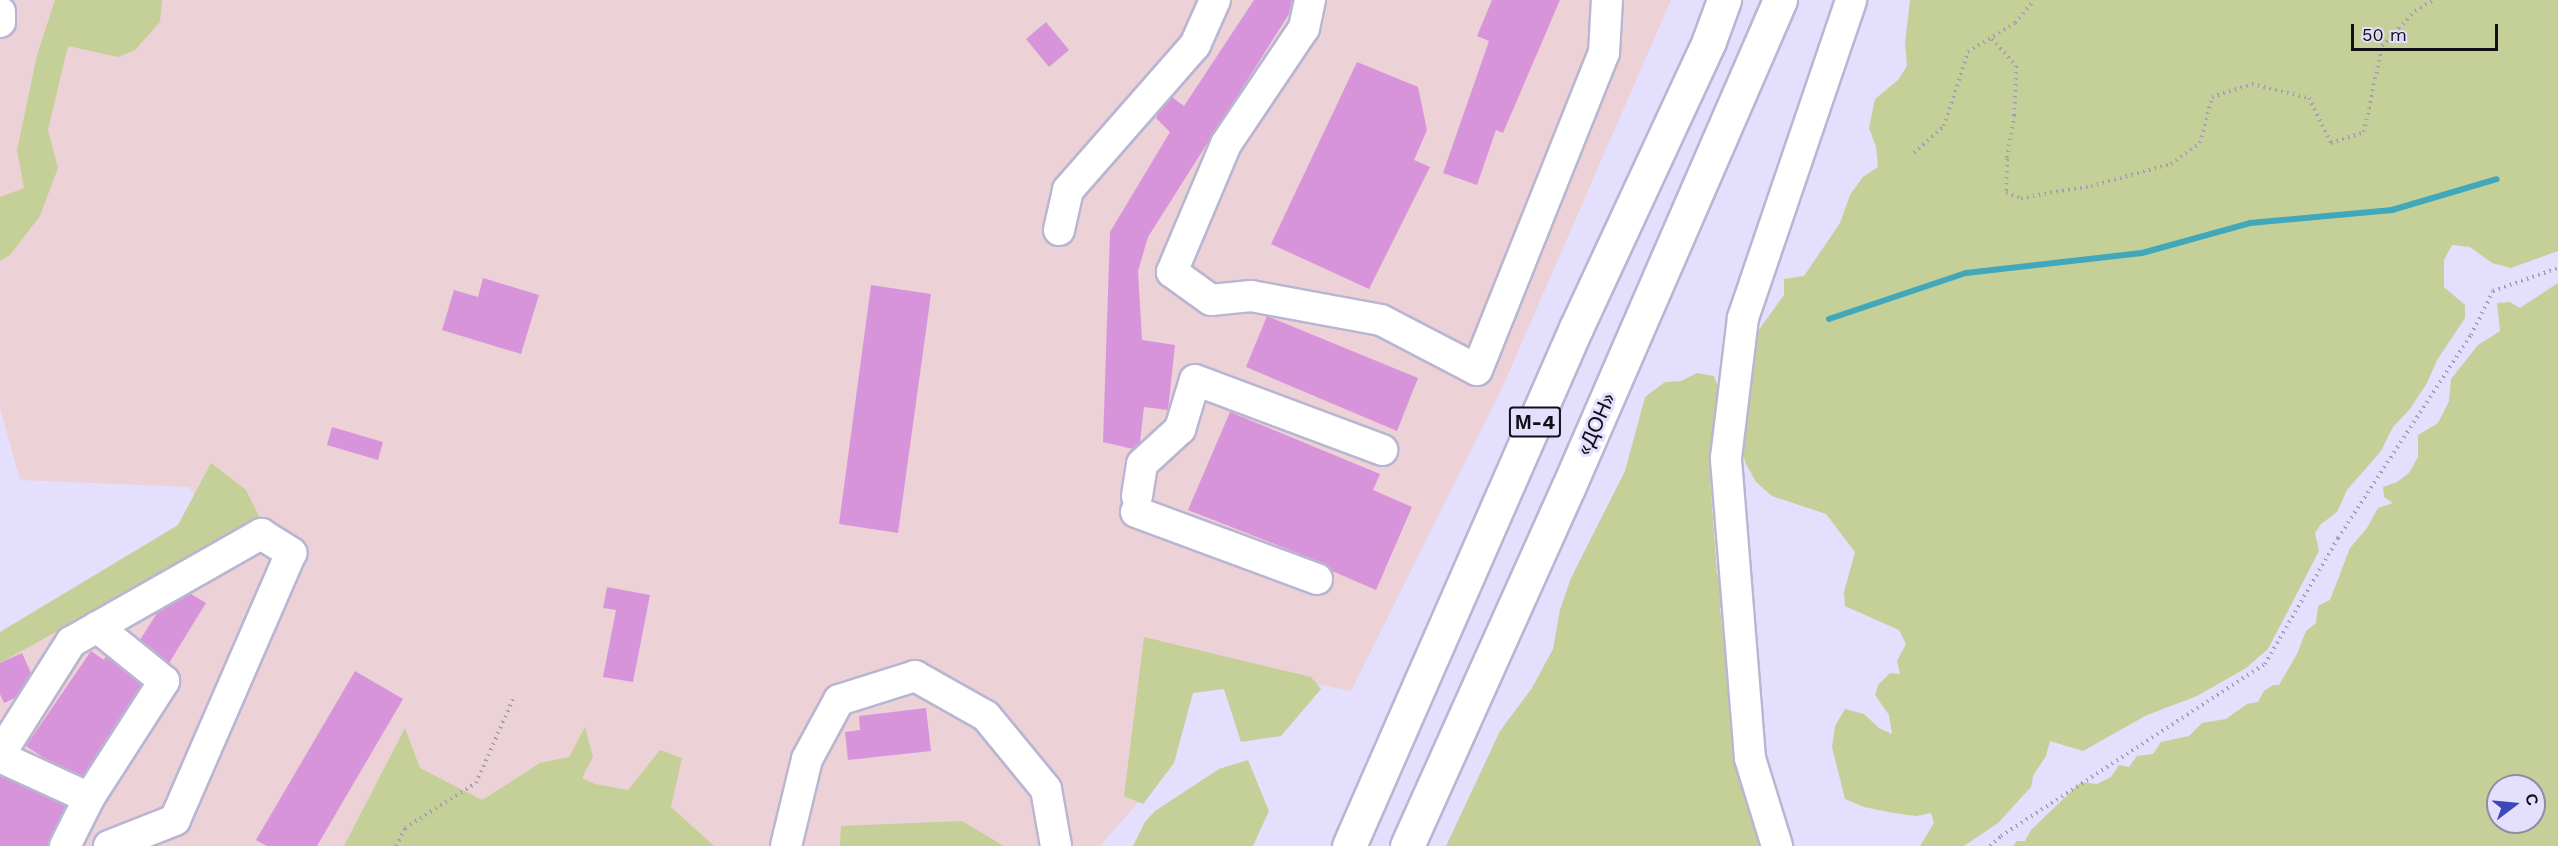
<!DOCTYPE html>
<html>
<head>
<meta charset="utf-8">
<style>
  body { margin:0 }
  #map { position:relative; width:2558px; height:846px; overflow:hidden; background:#e3dffd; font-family:"Work Sans",sans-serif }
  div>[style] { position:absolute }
  .industrial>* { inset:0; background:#ecd2d6 }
  .green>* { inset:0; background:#c5cf98 }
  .stream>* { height:6px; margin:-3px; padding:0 3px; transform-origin:3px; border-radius:3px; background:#41a8bb }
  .building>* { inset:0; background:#d794da }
  .path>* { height:4px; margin-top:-2px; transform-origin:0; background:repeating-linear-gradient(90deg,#a29eb6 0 1.5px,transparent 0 6px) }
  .roads { filter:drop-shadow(2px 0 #b9b5d2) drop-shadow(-2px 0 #b9b5d2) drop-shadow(0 2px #b9b5d2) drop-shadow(0 -2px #b9b5d2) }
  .minor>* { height:30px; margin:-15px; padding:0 15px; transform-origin:15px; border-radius:15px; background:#fff }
  .highway>* { height:33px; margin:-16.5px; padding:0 16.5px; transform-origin:16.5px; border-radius:16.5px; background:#fff }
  span { translate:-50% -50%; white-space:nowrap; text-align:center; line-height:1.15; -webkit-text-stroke:6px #e3dffd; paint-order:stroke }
  .shield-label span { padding:2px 4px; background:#e3dffd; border:2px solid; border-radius:4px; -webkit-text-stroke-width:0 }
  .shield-label { font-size:20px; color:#100f18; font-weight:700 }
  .street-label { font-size:21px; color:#100f18 }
  .north { position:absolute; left:2486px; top:774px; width:60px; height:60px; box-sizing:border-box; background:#e3dffd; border:2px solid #8f8ca1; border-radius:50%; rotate:74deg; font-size:16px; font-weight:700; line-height:24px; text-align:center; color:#100f18 }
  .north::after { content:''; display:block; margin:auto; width:21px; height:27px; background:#3c48bc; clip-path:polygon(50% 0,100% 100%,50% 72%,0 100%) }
  .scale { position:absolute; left:2351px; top:24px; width:147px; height:27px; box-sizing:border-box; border:3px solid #100f18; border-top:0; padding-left:8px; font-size:18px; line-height:21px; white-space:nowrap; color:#100f18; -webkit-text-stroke:4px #e3dffd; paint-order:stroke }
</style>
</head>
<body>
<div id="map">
  <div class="industrial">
    <div style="clip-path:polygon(0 0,1671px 0,1503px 386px,1351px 691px,1167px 655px,1148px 791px,1100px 846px,0 846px,0 657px,223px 531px,189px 487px,20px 480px,0 408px)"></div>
  </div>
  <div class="green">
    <div style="clip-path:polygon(55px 0,162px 0,160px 22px,135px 50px,118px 57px,68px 46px,48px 130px,58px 168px,40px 216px,10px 255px,0 261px,0 197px,24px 188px,17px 150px,37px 55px)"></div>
    <div style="clip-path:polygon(1910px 0,2558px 0,2558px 251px,2511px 268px,2492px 263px,2470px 247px,2452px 245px,2444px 260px,2444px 287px,2465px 305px,2465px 318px,2437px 360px,2427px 383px,2410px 409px,2393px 427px,2381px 451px,2347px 490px,2337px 512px,2321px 524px,2315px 533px,2319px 551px,2268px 649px,2246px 668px,2197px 696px,2147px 715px,2083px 751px,2050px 741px,2046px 756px,2033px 776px,2031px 787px,1998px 823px,1964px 846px,1920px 846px,1934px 823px,1931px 813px,1916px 816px,1894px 813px,1864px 807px,1845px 799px,1832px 747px,1835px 726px,1845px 709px,1864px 714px,1879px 728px,1892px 734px,1889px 715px,1875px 695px,1878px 685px,1890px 673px,1900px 674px,1897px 661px,1906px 644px,1899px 630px,1845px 606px,1844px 592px,1855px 552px,1826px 514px,1772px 496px,1756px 482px,1745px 462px,1740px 438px,1747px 409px,1745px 390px,1750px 342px,1784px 295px,1784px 279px,1804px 276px,1840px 223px,1850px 195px,1863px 177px,1878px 167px,1876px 147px,1869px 128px,1875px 99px,1898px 80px,1907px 66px,1905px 43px)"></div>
    <div style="clip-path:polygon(evenodd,2558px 283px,2558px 846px,2013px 846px,2017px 841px,2025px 841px,2031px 830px,2081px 782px,2097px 784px,2111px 777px,2119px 765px,2129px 767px,2137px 756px,2153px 754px,2161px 742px,2189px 736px,2202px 723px,2226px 719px,2247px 704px,2258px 702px,2264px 691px,2273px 685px,2279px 685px,2297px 654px,2306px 631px,2316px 623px,2318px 606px,2330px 600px,2350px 548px,2367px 528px,2378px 508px,2393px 503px,2384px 497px,2383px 487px,2397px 482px,2409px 473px,2418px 457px,2418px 435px,2438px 423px,2449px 401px,2451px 379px,2478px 345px,2500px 331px,2497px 303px,2510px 302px,2520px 308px,2558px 283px,2498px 786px,2534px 786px,2534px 822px,2498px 822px,2498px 786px)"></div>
    <div style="clip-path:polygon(1697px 373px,1714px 376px,1725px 405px,1710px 478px,1717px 573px,1729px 597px,1720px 608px,1735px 753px,1763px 846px,1446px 846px,1500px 731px,1532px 688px,1553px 649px,1560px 610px,1571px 578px,1625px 471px,1645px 397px,1665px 382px,1681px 381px)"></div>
    <div style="clip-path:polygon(211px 463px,246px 490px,260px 518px,0 663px,0 632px,178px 525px)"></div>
    <div style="clip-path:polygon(1144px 637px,1311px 677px,1321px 689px,1281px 736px,1241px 742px,1224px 689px,1193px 693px,1174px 763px,1143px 804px,1124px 796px)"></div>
    <div style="clip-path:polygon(585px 727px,593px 757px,582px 778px,595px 784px,628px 790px,660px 750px,682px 758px,671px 807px,714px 846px,344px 846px,405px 728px,420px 768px,482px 800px,540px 763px,569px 757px)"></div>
    <div style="clip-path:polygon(1248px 760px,1269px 811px,1253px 846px,1133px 846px,1145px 822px,1155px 811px,1219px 769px)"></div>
    <div style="clip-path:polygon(962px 821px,1004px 846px,840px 846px,841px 826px)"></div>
  </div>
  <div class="stream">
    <div style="left:1829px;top:319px;width:145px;rotate:-18.6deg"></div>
    <div style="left:1966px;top:273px;width:177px;rotate:-6.5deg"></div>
    <div style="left:2142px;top:253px;width:112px;rotate:-15.5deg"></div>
    <div style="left:2250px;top:223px;width:143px;rotate:-5.2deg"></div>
    <div style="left:2392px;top:210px;width:109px;rotate:-16.4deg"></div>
  </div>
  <div class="building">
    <div style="clip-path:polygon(1254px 0,1292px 0,1289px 14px,1148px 237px,1138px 271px,1142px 340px,1175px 345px,1168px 410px,1144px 407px,1140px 442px,1133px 449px,1103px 442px,1110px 232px,1170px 132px,1156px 118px,1159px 112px,1172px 97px,1184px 106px)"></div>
    <div style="clip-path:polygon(1492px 0,1560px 0,1503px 133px,1496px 130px,1477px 185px,1443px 173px,1489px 41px,1477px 36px)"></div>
    <div style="clip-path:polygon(1046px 22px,1069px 50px,1049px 67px,1026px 39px)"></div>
    <div style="clip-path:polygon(1357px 62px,1418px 87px,1427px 130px,1414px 160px,1430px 167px,1369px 289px,1271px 244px)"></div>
    <div style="clip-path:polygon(483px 278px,539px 295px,521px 354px,442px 330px,454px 290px,478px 297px)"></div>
    <div style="clip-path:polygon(871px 285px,931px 294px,898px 533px,839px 524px)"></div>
    <div style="clip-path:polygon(1267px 316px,1418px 378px,1397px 431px,1246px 367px)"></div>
    <div style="clip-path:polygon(1230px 412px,1380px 474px,1373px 490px,1412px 507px,1376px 590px,1332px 571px,1323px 563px,1188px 510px)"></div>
    <div style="clip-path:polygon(332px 427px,383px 442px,378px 460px,327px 445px)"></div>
    <div style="clip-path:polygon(607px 587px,650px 595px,633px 682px,603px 677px,616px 610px,603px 608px)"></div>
    <div style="clip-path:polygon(191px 594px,206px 603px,169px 663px,140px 640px,157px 613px)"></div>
    <div style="clip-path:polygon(91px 651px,104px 660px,106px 656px,141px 685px,83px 776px,44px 758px,26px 746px)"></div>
    <div style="clip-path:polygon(22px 653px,31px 673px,15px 698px,4px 703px,0 694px,0 663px)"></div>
    <div style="clip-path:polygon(355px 671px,403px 699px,317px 846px,267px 846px,256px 840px)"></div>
    <div style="clip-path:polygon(926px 708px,931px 751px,848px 760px,845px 732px,860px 730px,859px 716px)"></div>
    <div style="clip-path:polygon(0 776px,66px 806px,48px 846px,0 846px)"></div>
  </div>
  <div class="path">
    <div style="left:1992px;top:39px;width:36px;rotate:48deg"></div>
    <div style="left:2016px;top:66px;width:49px;rotate:92.3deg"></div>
    <div style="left:2014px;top:115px;width:45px;rotate:99deg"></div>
    <div style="left:2007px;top:159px;width:34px;rotate:92deg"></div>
    <div style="left:2006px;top:193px;width:16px;rotate:18deg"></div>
    <div style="left:2021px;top:198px;width:71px;rotate:-9.7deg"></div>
    <div style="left:2091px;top:186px;width:83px;rotate:-15.4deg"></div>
    <div style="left:2171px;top:164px;width:36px;rotate:-36deg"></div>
    <div style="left:2200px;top:143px;width:48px;rotate:-75.4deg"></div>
    <div style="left:2212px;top:97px;width:42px;rotate:-18deg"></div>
    <div style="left:2252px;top:84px;width:59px;rotate:13.8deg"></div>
    <div style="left:2309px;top:98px;width:50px;rotate:63.9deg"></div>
    <div style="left:2331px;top:143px;width:35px;rotate:-18deg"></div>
    <div style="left:2364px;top:132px;width:88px;rotate:-78.2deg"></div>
    <div style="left:2382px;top:46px;width:48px;rotate:-46.7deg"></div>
    <div style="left:2415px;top:11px;width:21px;rotate:-31deg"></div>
    <div style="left:1914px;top:153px;width:40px;rotate:-42deg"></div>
    <div style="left:1944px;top:126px;width:78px;rotate:-72deg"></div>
    <div style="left:1968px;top:52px;width:55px;rotate:-31.7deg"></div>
    <div style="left:2015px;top:23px;width:30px;rotate:-50deg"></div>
    <div style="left:396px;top:846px;width:20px;rotate:-63deg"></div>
    <div style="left:405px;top:828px;width:84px;rotate:-32.4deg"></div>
    <div style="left:476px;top:783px;width:92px;rotate:-66.2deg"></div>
    <div style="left:1990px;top:846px;width:15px;rotate:-42deg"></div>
    <div style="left:2001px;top:836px;width:315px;rotate:-33.1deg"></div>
    <div style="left:2265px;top:664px;width:146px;rotate:-59.9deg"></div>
    <div style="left:2338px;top:538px;width:243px;rotate:-56.8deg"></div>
    <div style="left:2471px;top:335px;width:49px;rotate:-63.4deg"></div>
    <div style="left:2493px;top:291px;width:69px;rotate:-19.5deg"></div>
  </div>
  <div class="roads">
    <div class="minor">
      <div style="left:1310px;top:0;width:29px;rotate:102deg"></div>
      <div style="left:1304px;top:28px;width:140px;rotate:123.9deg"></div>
      <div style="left:1226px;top:144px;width:139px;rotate:112.9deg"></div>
      <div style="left:1172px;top:272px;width:48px;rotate:35.7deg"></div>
      <div style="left:1211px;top:300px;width:40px;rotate:-5.7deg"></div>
      <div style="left:1251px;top:296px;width:132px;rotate:10.5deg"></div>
      <div style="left:1381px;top:320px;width:108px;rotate:27.5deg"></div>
      <div style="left:1477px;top:370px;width:341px;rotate:-68.2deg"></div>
      <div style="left:1604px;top:53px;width:53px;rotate:-86.8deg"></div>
      <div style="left:0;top:12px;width:10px;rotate:90deg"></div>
      <div style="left:1059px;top:230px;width:41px;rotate:-77.3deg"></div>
      <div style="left:1068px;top:190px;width:193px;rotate:-48.8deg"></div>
      <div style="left:1195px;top:45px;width:49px;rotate:-66deg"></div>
      <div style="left:1137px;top:496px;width:32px;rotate:-81deg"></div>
      <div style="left:1142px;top:464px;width:52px;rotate:-42.6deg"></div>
      <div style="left:1180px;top:429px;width:51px;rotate:-73deg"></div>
      <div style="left:1195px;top:380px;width:200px;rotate:20.5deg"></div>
      <div style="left:1136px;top:512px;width:193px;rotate:20.3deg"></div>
      <div style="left:0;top:754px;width:133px;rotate:-57.6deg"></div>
      <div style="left:71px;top:642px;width:219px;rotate:-29.6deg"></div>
      <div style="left:261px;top:534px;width:36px;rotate:32deg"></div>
      <div style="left:291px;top:553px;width:291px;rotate:113.5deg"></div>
      <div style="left:175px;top:820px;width:71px;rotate:158.5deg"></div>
      <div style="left:0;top:757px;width:98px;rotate:24.7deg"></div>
      <div style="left:65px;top:846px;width:54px;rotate:-63.4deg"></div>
      <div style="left:89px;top:798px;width:139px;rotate:-57.3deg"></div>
      <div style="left:164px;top:681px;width:86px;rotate:-141.1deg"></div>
      <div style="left:786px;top:846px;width:89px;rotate:-76.4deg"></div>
      <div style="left:807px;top:759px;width:67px;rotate:-61.5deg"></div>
      <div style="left:839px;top:700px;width:80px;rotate:-17.5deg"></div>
      <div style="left:915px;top:676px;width:81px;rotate:29.4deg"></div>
      <div style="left:986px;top:716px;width:94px;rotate:50.6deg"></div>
      <div style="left:1046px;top:789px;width:58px;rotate:80deg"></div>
      <div style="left:1777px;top:846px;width:92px;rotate:-107.1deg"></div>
      <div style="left:1750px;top:758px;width:301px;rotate:-94.6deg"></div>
      <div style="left:1726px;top:458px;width:141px;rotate:-83.1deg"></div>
      <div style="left:1743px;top:318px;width:336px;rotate:-71.2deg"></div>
    </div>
    <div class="highway">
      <div style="left:1349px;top:846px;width:566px;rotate:-66.34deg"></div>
      <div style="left:1576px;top:328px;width:316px;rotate:-65.1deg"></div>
      <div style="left:1709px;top:41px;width:44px;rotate:-69.9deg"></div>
      <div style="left:1407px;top:846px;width:393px;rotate:-65.8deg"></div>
      <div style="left:1568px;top:488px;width:532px;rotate:-66.52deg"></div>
    </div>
  </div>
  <div class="shield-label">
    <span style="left:1535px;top:422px">М-4</span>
  </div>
  <div class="street-label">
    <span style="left:1596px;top:424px;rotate:-66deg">«ДОН»</span>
  </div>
  <div class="north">С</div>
  <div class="scale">50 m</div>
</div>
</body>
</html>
